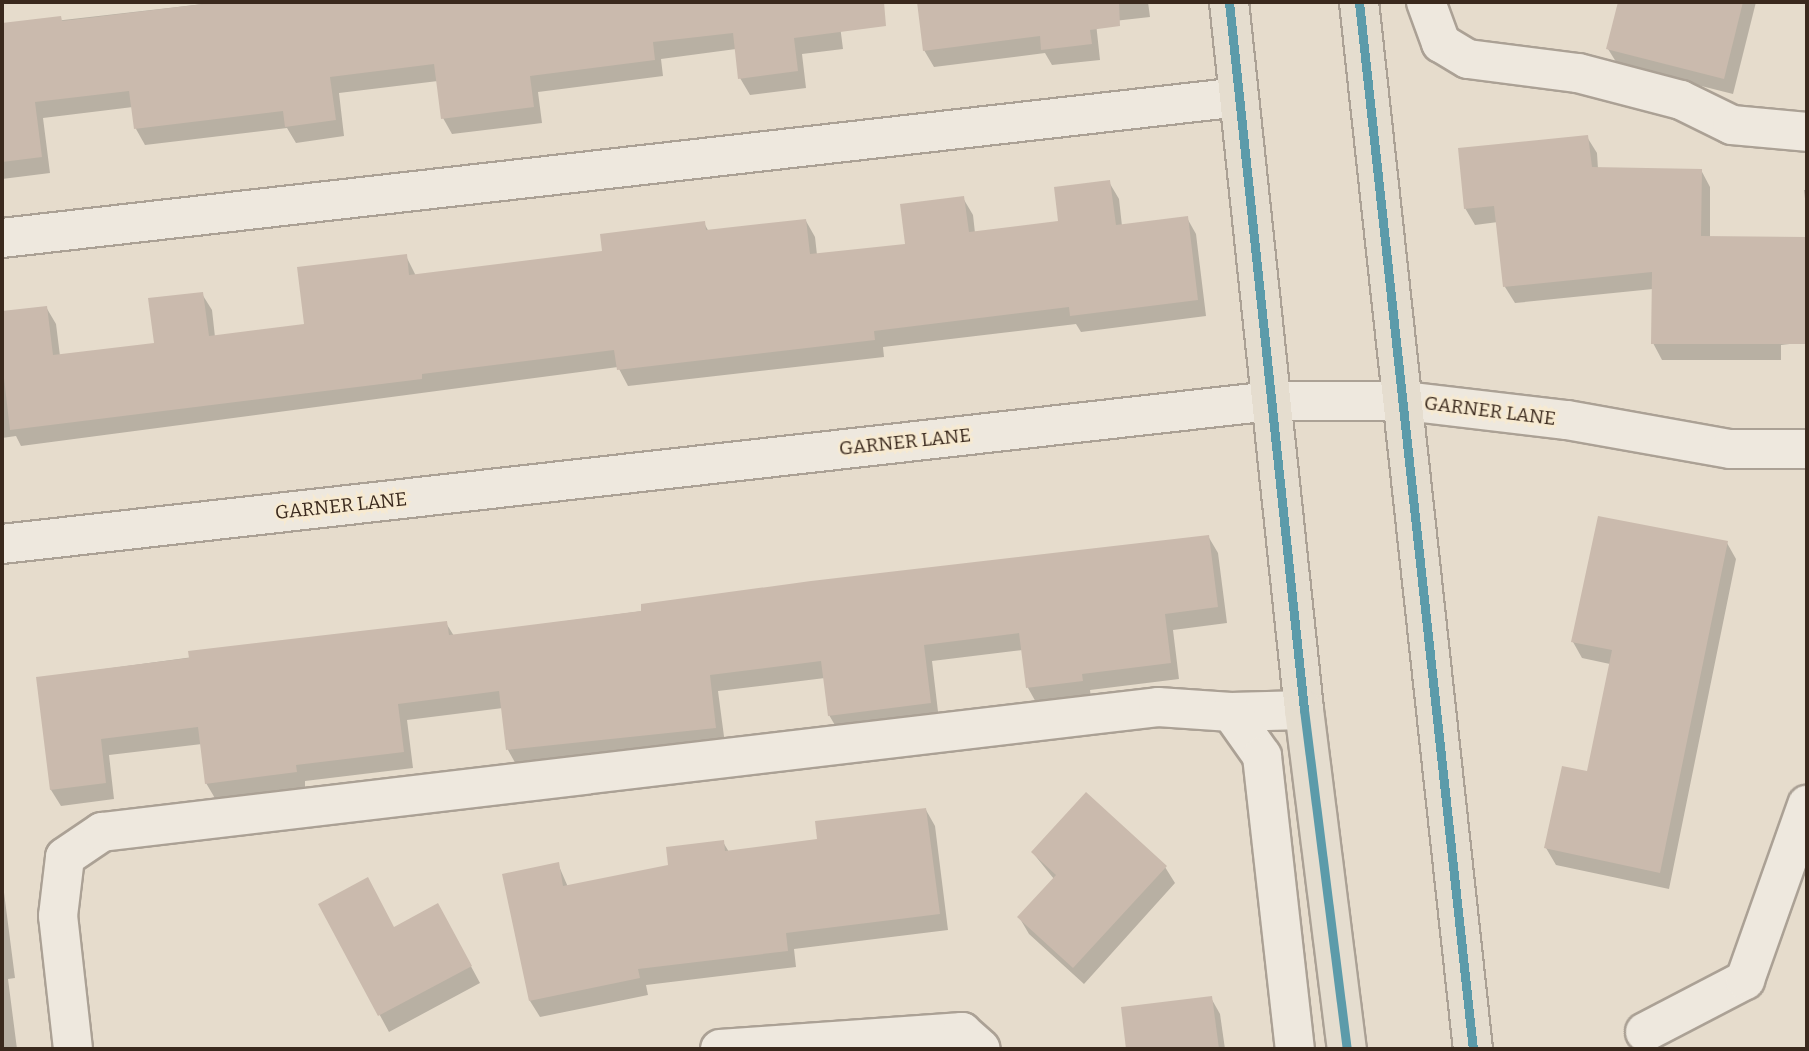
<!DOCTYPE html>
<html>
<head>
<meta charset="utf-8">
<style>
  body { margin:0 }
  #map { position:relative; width:1809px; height:1051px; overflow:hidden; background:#e6dccc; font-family:Bitter,serif }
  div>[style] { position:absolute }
  .shadow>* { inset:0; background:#0003 }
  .building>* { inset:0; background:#cabaad }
  .roads { filter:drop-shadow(2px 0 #aba195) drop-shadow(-2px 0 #aba195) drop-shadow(0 2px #aba195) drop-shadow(0 -2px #aba195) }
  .minor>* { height:38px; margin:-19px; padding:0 19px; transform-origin:19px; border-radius:19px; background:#eee8de }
  .major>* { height:38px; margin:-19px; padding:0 19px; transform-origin:19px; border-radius:19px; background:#e5ddcf }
  .bus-1>* { height:9px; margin:-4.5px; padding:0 4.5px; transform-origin:4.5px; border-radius:4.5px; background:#5c9baa }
  span { translate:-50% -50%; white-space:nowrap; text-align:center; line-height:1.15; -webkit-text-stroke:5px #f7ead1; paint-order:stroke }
  .street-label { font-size:19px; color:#3a291d }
  .frame { position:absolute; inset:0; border:4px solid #3a291d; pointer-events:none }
</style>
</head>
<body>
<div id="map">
  <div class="shadow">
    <div style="clip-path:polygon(221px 2px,837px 2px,843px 49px,802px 54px,806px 88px,750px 95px,740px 78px,736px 49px,661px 59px,663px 76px,538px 92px,542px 123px,452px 134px,443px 118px,438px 81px,339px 93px,344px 136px,296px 143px,287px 128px,145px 145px,136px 129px,133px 107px,43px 118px,50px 173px,2px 179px,2px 27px)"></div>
    <div style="clip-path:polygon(918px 2px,1148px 2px,1150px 17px,1096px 23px,1100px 60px,1052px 65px,1045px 53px,934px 67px,924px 50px)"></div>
    <div style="clip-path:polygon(1620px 2px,1756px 2px,1733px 94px,1618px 65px,1608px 49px)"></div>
    <div style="clip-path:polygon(1587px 137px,1597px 153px,1598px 169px,1701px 170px,1710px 187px,1710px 238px,1807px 238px,1807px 342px,1781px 345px,1781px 360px,1662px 360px,1653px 343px,1653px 289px,1515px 303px,1505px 287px,1498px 222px,1475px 225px,1465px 208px)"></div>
    <div style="clip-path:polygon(1109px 182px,1119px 199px,1122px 226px,1187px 218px,1196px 234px,1206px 316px,1081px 332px,1076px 324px,883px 347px,884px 357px,628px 386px,618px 367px,21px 446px,16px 436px,2px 438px,2px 313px,46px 307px,56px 324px,60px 356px,156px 344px,202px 294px,212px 310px,215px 337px,306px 326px,406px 256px,416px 276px,604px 253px,704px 223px,709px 232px,806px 221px,815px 237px,817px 255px,907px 245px,963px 198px,973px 215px,975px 233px,1060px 222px)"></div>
    <div style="clip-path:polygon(1804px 190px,1807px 190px,1807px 215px)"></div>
    <div style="clip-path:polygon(1208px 536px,1218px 553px,1227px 623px,1173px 630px,1179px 679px,1090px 690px,1091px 698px,1037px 704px,1028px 688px,1023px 650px,932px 661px,939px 720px,839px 732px,829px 715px,825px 678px,718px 691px,725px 744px,517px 766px,508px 750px,503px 708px,407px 720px,413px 768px,305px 781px,305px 789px,216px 800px,206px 783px,202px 744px,109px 755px,114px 799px,61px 806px,51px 790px,38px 678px,446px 623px,454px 636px)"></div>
    <div style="clip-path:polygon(1727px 543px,1736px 559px,1669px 889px,1556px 865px,1546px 848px,1588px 773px,1610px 664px,1582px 658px,1573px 642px)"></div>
    <div style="clip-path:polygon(926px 810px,935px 826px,948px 930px,794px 949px,796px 967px,646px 985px,648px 995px,540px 1017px,530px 1001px,558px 864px,568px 887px,670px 866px,723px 842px,729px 852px,819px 841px)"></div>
    <div style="clip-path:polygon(1033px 853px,1165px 867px,1175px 883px,1084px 984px,1029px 934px,1019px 917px,1054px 879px)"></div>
    <div style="clip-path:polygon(2px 877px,15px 978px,8px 979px,17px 1049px,2px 1049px)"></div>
    <div style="clip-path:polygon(320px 905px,394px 929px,447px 922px,480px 983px,389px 1032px)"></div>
    <div style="clip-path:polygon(1211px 998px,1220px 1014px,1225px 1049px,1128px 1049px,1123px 1008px)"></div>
  </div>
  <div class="building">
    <div style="clip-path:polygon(220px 2px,884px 2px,886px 26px,794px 38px,798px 71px,738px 79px,733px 33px,653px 42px,655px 60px,530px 76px,534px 107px,441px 119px,434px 64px,330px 77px,336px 120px,285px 127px,283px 111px,134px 129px,129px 91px,35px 102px,42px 157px,2px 162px,2px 23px,61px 16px,62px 21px)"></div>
    <div style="clip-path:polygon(917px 2px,1119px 2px,1120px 26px,1090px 30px,1092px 44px,1041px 50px,1040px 36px,923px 51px)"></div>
    <div style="clip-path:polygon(1618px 2px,1743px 2px,1724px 79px,1606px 49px)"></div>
    <div style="clip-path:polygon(1588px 135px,1592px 167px,1702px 169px,1701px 236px,1807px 237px,1807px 344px,1651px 344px,1652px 272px,1503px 287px,1494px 206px,1464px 209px,1458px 148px)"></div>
    <div style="clip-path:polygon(1110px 180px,1116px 225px,1188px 216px,1198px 300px,1070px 316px,1069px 307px,874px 331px,875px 340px,617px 370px,614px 350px,422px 374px,422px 379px,10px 430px,2px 361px,2px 311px,47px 306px,53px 355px,154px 343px,148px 298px,203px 292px,209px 336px,304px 324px,297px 267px,407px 254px,409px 275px,602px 251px,600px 234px,705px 221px,706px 230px,806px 219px,810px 254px,905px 244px,900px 204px,964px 196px,969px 232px,1058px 221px,1054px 187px)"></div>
    <div style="clip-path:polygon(1598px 516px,1728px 541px,1660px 873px,1544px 848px,1562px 766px,1587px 771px,1612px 650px,1571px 642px)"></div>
    <div style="clip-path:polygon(1209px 535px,1218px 607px,1165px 614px,1171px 663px,1082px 674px,1083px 681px,1026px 688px,1019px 633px,924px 645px,931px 703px,828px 716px,821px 661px,710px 675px,716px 728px,506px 750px,499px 691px,398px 704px,404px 752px,296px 765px,297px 772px,205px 784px,198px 727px,101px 739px,106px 783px,50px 790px,36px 677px,189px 658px,188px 651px,447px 621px,449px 635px,641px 611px,641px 604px,811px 581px)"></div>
    <div style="clip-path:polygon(1086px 792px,1167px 866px,1073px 968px,1017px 917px,1056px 875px,1031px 852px)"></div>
    <div style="clip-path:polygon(926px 808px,940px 914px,786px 933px,788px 951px,638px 969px,640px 978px,529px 1001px,502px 874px,559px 862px,563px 886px,668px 865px,666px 847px,724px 840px,725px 851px,817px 839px,815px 821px)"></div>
    <div style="clip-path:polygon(368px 877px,394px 927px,438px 903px,472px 966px,378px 1016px,318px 904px)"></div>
    <div style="clip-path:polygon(1212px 996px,1219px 1049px,1126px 1049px,1121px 1007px)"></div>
  </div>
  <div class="roads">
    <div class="minor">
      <div style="left:1426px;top:2px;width:44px;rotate:69.9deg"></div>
      <div style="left:1441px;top:43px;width:31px;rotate:31deg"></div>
      <div style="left:1468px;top:59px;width:111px;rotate:7.3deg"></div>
      <div style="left:1578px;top:73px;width:106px;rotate:14.7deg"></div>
      <div style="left:1681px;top:100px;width:57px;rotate:26.1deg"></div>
      <div style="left:1732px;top:125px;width:75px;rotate:5.3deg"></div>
      <div style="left:2px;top:238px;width:1245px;rotate:-6.5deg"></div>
      <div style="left:2px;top:544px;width:1277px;rotate:-6.43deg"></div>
      <div style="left:1271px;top:401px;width:134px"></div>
      <div style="left:1405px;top:401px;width:163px;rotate:6.7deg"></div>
      <div style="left:1567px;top:420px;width:166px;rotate:10.1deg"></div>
      <div style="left:1730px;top:449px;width:77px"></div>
      <div style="left:1231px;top:712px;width:73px;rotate:-1.6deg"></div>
      <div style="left:1645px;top:1032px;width:113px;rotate:-27.5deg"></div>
      <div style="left:1745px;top:980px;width:186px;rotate:-70.5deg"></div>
      <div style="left:73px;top:1049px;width:134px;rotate:-96.4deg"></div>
      <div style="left:58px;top:916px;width:59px;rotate:-83.2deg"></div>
      <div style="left:65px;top:857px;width:45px;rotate:-34deg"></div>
      <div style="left:102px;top:832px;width:1063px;rotate:-6.75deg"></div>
      <div style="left:1158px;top:707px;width:73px;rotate:3.9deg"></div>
      <div style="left:1231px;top:712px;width:54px;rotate:54.8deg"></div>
      <div style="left:1262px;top:756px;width:295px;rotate:83.6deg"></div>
      <div style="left:720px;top:1049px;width:243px;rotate:-4deg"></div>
      <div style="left:962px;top:1032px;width:25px;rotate:42deg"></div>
    </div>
    <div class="major">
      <div style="left:1229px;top:2px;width:712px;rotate:83.95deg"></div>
      <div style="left:1304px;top:710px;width:342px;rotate:82.8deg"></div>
      <div style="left:1359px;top:2px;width:1053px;rotate:83.79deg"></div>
    </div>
  </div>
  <div class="bus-1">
    <div style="left:1229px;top:2px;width:712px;rotate:83.95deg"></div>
    <div style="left:1304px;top:710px;width:342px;rotate:82.8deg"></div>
    <div style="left:1359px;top:2px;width:1053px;rotate:83.79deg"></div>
  </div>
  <div class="street-label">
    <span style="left:1490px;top:411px;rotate:7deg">GARNER LANE</span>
    <span style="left:905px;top:442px;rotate:-6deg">GARNER LANE</span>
    <span style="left:341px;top:506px;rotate:-6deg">GARNER LANE</span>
  </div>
  <div class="frame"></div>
</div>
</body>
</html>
